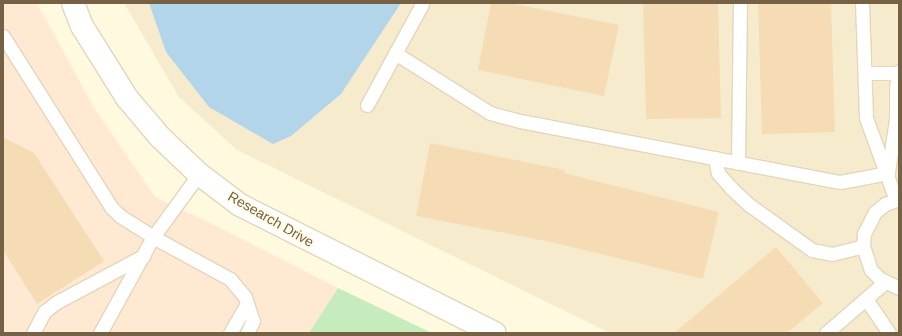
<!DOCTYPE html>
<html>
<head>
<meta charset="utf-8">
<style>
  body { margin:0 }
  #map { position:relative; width:902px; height:336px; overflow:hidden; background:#fef9df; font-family:Arial,sans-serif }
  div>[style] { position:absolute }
  .residential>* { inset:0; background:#f6eccd }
  .commercial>* { inset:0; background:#ffe9d2 }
  .green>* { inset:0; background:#c6ecbd }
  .water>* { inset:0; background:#b2d5e9 }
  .building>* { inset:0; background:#f6dcb4 }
  .roads { filter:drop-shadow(1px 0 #e3d6bb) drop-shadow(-1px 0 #e3d6bb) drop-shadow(0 1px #e3d6bb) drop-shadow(0 -1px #e3d6bb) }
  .lane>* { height:13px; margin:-6.5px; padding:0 6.5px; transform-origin:6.5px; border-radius:6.5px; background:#fff }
  .street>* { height:22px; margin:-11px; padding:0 11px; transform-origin:11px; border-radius:11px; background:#fff }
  span { translate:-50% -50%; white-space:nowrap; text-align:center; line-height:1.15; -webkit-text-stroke:4px #fffbe7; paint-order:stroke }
  .street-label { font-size:14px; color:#766145 }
  .frame { position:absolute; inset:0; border:4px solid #766145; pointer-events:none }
</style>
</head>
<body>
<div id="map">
  <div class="residential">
    <div style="clip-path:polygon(124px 3px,899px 3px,899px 333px,610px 333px,237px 150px,179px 97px)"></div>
  </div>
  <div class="commercial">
    <div style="clip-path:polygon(3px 3px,37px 3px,94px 108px,155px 197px,208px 222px,338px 288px,309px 333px,3px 333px)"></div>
  </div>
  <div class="green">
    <div style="clip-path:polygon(338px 288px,432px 333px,309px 333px)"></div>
  </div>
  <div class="water">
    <div style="clip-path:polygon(149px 3px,401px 3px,341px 94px,291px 136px,273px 144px,209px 107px,166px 52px)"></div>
  </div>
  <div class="building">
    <div style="clip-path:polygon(491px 3px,510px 3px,619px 25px,604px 96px,478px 70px)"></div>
    <div style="clip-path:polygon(643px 3px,718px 3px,721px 118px,646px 119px)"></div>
    <div style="clip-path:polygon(758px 3px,831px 3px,835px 132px,762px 134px)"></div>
    <div style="clip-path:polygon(3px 137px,34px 153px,104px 261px,37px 304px,3px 250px)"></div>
    <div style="clip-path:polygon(430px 143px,565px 170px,564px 173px,719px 212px,703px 279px,551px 242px,416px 216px)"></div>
    <div style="clip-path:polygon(776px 247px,823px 303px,787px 333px,674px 333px)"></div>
  </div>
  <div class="roads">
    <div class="lane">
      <div style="left:862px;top:3px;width:115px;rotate:88deg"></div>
      <div style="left:866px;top:118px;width:87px;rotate:69.9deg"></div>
      <div style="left:3px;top:36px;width:202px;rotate:57.7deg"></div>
      <div style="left:111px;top:207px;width:13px;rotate:45deg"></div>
      <div style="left:120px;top:216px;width:39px;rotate:32deg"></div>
      <div style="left:153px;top:237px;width:78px;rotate:-53.9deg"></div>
      <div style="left:395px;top:53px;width:112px;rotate:32.3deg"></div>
      <div style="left:490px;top:113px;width:31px;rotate:15deg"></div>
      <div style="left:520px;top:121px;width:326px;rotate:10.8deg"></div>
      <div style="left:840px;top:182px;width:49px;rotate:-10.6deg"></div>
      <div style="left:865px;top:73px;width:34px"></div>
      <div style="left:367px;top:105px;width:115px;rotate:-61.4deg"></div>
      <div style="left:715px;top:158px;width:15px;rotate:79deg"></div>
      <div style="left:718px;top:173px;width:20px;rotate:49deg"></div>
      <div style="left:731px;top:188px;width:23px;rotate:43deg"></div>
      <div style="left:748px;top:204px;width:79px;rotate:35.7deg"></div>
      <div style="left:812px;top:250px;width:20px;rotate:11deg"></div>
      <div style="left:832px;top:254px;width:32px;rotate:-14deg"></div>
      <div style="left:738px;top:163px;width:160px;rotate:-89.3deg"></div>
      <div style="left:888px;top:172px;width:54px;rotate:-81.4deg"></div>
      <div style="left:896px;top:119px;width:32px;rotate:-90deg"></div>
      <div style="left:896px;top:87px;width:16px;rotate:-79deg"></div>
      <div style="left:899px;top:199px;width:15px;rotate:160deg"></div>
      <div style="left:885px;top:204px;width:13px;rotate:141deg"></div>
      <div style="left:875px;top:212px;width:25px;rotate:117deg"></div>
      <div style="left:864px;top:234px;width:12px;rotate:95deg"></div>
      <div style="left:863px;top:246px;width:25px;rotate:72deg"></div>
      <div style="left:871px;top:270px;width:13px;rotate:45deg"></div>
      <div style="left:880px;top:279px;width:21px;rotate:25deg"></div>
      <div style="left:866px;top:299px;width:41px;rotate:55.9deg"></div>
      <div style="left:33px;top:333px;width:24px;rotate:-62deg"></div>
      <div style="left:44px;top:312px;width:16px;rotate:-38deg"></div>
      <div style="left:57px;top:302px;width:98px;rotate:-28.1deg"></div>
      <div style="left:100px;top:333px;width:110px;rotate:-61.1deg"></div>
      <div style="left:153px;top:237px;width:88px;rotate:28.6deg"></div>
      <div style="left:230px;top:279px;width:23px;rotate:50deg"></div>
      <div style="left:245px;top:297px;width:25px;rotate:72deg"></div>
      <div style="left:253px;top:321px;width:13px;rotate:117deg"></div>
      <div style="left:230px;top:333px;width:34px;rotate:-60deg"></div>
      <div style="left:826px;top:333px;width:78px;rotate:-40.8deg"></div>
    </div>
    <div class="street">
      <div style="left:73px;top:3px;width:25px;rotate:69deg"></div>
      <div style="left:82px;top:26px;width:85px;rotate:58deg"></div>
      <div style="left:127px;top:98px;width:51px;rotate:49.8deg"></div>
      <div style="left:160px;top:137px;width:54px;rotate:43.5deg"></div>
      <div style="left:199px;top:174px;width:51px;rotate:37.1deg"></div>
      <div style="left:240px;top:205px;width:285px;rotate:26.7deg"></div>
    </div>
  </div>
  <div class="street-label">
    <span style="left:271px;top:219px;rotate:30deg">Research Drive</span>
  </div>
  <div class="frame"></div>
</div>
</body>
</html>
